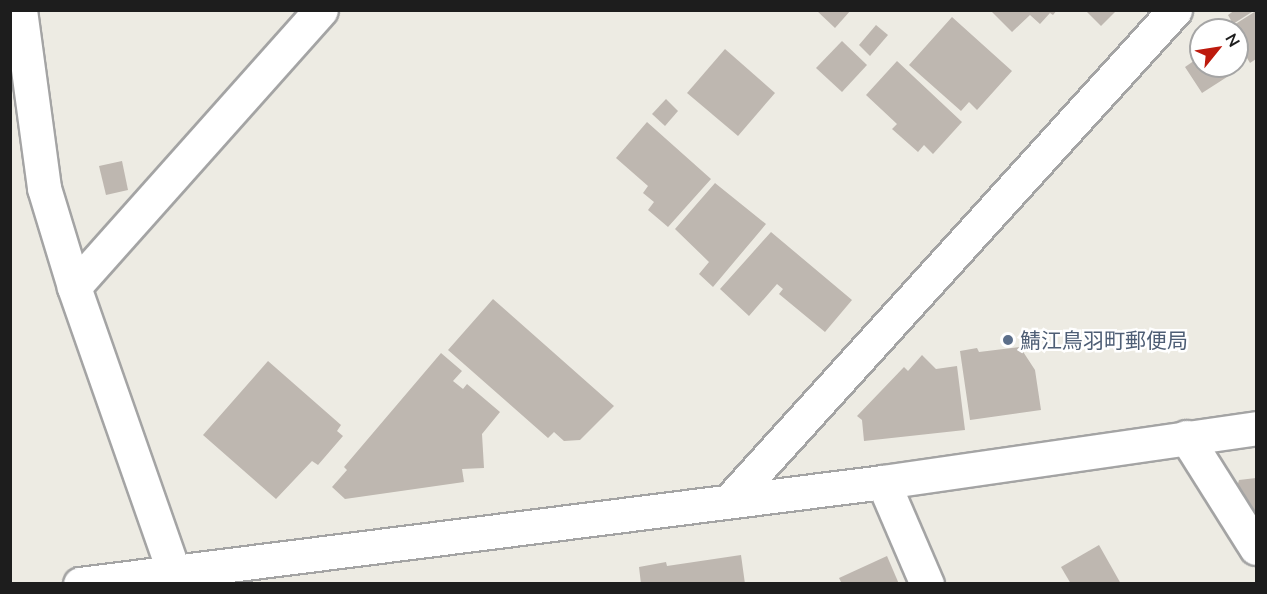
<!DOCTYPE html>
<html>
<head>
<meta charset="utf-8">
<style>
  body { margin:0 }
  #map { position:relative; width:1267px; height:594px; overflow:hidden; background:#edebe3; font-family:Mulish,"Noto Sans JP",sans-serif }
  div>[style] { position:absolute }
  .building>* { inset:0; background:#beb7b0 }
  .roads { filter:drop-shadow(2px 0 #a4a4a4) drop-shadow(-2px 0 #a4a4a4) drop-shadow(0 2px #a4a4a4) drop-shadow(0 -2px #a4a4a4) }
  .minor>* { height:33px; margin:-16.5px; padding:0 16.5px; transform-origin:16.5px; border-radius:16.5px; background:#fff }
  .dots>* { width:16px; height:16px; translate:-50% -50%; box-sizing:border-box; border:3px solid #fff; border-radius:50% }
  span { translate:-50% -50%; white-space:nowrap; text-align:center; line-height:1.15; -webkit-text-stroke:5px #fff; paint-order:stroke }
  .service-label { font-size:21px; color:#4e5e75 }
  .left { translate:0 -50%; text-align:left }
  .frame { position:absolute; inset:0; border:12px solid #1d1d1d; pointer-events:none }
  .north { position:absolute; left:1189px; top:18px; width:60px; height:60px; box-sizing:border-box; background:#fff; border:2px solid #a5a5a5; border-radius:50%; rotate:60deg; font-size:16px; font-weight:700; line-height:24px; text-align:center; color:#1d1d1d }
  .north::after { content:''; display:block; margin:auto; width:21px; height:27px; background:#bd1a0d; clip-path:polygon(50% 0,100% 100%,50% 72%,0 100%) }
</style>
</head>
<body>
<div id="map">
  <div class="building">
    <div style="clip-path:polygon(816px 10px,851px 10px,835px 28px)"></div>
    <div style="clip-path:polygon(994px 10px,1057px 10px,1053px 15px,1050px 13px,1040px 24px,1030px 15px,1012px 32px,992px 12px)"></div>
    <div style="clip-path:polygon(1085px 10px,1117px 10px,1101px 26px)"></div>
    <div style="clip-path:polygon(1235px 10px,1255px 10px,1233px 24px,1228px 15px)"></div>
    <div style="clip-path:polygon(1256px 11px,1256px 59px,1250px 63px,1237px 41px,1237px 30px,1229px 28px)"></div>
    <div style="clip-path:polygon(952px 17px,1012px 71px,977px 110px,969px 102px,961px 111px,909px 65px)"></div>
    <div style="clip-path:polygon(876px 25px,888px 35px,870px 56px,859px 45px)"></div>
    <div style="clip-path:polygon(842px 41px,867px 65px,842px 92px,816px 68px)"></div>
    <div style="clip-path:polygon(725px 49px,775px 93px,738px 136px,687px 93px)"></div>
    <div style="clip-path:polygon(1201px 56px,1201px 66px,1237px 66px,1237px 63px,1241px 68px,1202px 93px,1185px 67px)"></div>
    <div style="clip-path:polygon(897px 61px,962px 122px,933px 154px,924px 145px,918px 152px,892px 129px,897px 124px,866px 95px)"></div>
    <div style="clip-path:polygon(666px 99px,678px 111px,665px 126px,652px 114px)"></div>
    <div style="clip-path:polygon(647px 122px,711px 179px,668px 227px,648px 210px,654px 202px,643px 193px,648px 186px,616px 158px)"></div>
    <div style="clip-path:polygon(122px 161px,128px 190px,106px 195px,99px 166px)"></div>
    <div style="clip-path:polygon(715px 183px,766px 224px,713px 287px,699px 274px,709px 262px,675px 229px)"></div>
    <div style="clip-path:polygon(771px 232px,852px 300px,825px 332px,779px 294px,783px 289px,777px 284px,749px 316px,720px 289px)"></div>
    <div style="clip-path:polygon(493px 299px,614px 406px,580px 440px,564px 441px,554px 432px,548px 438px,448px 350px)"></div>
    <div style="clip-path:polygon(1020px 347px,1035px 370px,1041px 410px,970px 420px,960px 351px,977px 348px,979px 352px)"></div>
    <div style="clip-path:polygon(441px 353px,462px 371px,453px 381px,463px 389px,467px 384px,500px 412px,482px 434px,484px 468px,462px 469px,464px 482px,345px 499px,332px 487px,347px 470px,344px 467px)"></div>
    <div style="clip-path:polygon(922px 355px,936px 369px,957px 366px,965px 430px,864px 441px,862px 420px,857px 416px,904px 367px,908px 371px)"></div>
    <div style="clip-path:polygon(268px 361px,341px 425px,337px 431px,343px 436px,318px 465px,312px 461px,276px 499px,203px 435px)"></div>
    <div style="clip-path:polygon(1256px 478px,1256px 521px,1237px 487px,1239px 480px)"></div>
    <div style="clip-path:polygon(1099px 545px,1121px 584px,1071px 584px,1061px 567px)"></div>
    <div style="clip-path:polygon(741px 555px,745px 584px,641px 584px,639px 567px,666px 562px,667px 566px)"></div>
    <div style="clip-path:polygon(887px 556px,899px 584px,842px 584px,839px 578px)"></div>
  </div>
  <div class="roads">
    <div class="minor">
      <div style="left:20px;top:10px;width:180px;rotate:82.3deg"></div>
      <div style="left:44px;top:188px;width:103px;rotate:73.1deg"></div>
      <div style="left:74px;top:287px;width:315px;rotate:70.7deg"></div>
      <div style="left:74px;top:287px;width:371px;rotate:-48.3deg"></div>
      <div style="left:1186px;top:437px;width:131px;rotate:57.8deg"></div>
      <div style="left:883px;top:482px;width:111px;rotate:66.7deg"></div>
      <div style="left:730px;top:500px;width:662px;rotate:-47.76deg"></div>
      <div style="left:80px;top:584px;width:809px;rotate:-7.24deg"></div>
      <div style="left:883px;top:482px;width:377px;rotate:-8.2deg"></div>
    </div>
  </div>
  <div class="dots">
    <div style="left:1008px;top:340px;background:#5c6f8a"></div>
  </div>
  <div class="service-label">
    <span class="left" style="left:1020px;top:340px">鯖江鳥羽町郵便局</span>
  </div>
  <div class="frame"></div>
  <div class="north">N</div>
</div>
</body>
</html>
